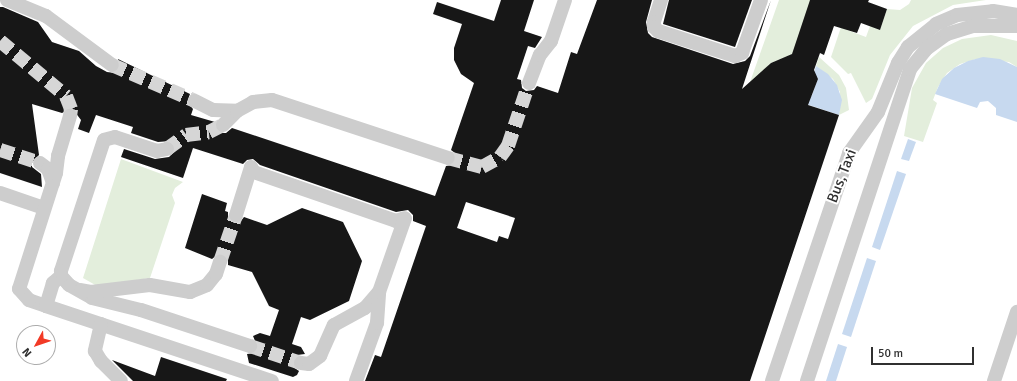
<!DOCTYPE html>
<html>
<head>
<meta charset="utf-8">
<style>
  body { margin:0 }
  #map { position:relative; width:1017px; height:381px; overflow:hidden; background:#fff; font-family:Signika,sans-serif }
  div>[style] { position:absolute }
  .green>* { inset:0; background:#e3eedc }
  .water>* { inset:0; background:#c7d9ef }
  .building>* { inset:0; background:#171717 }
  .minor-tunnel>* { height:14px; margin-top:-7px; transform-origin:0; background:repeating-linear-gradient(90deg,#d6d6d6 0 14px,transparent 0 21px) }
  .minor>* { height:14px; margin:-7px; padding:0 7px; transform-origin:7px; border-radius:7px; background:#cdcdcd }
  span { translate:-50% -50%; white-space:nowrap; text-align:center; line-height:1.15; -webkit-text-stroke:4px #fff; paint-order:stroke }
  .street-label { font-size:15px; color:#303030 }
  .north { position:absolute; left:16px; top:325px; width:40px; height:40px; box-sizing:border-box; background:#fff; border:1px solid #acacac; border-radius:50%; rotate:230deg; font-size:11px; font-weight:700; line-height:16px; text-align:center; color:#303030 }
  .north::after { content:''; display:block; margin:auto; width:14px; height:18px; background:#f23a26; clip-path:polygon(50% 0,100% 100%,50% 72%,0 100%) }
  .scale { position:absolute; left:871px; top:347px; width:103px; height:18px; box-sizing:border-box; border:2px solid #303030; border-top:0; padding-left:5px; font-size:12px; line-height:14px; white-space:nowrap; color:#303030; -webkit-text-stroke:3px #fff; paint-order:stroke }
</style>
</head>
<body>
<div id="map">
  <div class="green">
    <div style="clip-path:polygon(779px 0,811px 0,793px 54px,771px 63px,749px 85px)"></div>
    <div style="clip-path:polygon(850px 0,847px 30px,866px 37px,870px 26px,880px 29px,887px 9px,900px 10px,909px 4px,911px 0,986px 0,953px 5px,913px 26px,890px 55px,872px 99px,866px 103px,851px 73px,848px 74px,831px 57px)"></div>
    <div style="clip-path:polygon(991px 35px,1017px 41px,1017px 67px,1009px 62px,976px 59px,960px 64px,947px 73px,938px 87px,933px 100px,937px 103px,923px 142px,904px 136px,912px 88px,926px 63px,943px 48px,962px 39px)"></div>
    <div style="clip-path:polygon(819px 57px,839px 75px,846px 88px,849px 110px,839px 115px,840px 92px,833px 79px,816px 66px)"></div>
    <div style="clip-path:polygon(121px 159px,183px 182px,175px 188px,172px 195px,175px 203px,150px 278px,97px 286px,83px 278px)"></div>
  </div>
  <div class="water">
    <div style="clip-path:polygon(983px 57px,1000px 59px,1017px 67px,1017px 122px,996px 115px,996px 108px,988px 101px,980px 102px,977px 108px,935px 94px,942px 79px,954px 68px,968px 61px)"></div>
    <div style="clip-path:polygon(816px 66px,828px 74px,837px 85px,842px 100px,839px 115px,803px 103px,812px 95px,818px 78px,813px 75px)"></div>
    <div style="clip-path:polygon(908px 139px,916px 142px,909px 161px,901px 159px)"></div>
    <div style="clip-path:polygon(897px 171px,906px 174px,880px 250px,872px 247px)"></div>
    <div style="clip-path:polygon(867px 258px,876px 261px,851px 337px,842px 334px)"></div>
    <div style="clip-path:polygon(838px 344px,847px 347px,836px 381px,826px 381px)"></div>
  </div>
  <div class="building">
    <div style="clip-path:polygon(evenodd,501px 0,534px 0,524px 31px,542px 37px,535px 48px,528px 46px,517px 79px,521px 80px,522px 88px,526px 91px,534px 90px,537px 86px,558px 93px,571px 52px,577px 54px,597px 0,652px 0,646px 22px,648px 33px,652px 37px,733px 64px,745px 61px,750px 56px,771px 0,742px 89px,771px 63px,792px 54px,810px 0,869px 0,868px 2px,887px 9px,880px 30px,861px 23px,857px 33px,834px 26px,824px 55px,820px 53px,814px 70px,818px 79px,808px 105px,839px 115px,750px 381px,365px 381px,375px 355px,381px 357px,426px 226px,413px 221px,413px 215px,408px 210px,396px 212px,260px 165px,253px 159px,247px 160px,243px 164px,193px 148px,183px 178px,121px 157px,124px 149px,155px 159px,169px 157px,175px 151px,175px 147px,170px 141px,158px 142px,131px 133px,133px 127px,96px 115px,89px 133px,78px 129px,81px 120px,72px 108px,62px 113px,32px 104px,39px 155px,32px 162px,32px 167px,41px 174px,42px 187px,0 173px,0 7px,3px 7px,38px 22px,52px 42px,79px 51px,96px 66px,107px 72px,115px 73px,119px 70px,120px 66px,118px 59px,190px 94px,187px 102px,193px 109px,191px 115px,215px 122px,215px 128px,220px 133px,226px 133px,232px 128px,435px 196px,446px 166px,453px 165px,456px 160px,455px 153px,451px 150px,474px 83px,461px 74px,454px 60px,454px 48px,462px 24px,433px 14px,437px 2px,494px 21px,501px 0,466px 202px,515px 218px,508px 239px,499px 236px,497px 242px,457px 228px,466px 202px)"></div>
    <div style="clip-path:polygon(669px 0,752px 0,735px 47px,663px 24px)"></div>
    <div style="clip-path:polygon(202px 194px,227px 203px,225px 211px,228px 212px,228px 217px,234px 223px,241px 221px,244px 217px,267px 225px,302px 208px,343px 222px,362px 261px,349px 301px,310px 320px,301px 317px,292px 344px,301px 347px,305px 354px,297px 355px,293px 362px,293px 367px,299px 371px,297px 375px,293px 377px,249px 363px,247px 354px,255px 353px,258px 348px,253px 336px,260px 333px,270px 336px,279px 310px,269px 306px,252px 272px,228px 265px,228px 260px,223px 254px,218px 254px,212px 259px,185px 248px)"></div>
    <div style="clip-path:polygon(161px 357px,227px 379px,226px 381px,133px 381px,112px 360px,155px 376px)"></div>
  </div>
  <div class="minor-tunnel">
    <div style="left:0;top:41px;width:86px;rotate:39.8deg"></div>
    <div style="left:66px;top:96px;width:14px;rotate:69deg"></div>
    <div style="left:71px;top:109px;width:7px;rotate:98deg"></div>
    <div style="left:112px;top:65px;width:90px;rotate:23.4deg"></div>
    <div style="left:167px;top:149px;width:24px;rotate:-36deg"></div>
    <div style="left:186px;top:135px;width:23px;rotate:-7deg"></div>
    <div style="left:209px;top:132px;width:16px;rotate:-27deg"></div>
    <div style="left:0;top:150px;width:42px;rotate:18deg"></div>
    <div style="left:448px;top:158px;width:35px;rotate:15deg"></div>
    <div style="left:482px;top:167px;width:21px;rotate:-29deg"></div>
    <div style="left:500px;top:157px;width:14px;rotate:-54deg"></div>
    <div style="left:508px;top:146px;width:66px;rotate:-71.6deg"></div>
    <div style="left:220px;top:262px;width:50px;rotate:-71.2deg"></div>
    <div style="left:250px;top:346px;width:54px;rotate:18.4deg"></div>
  </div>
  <div class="minor">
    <div style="left:7px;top:0;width:42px;rotate:22.3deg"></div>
    <div style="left:46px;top:16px;width:82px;rotate:36.6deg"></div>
    <div style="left:661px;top:0;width:23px;rotate:108deg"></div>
    <div style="left:654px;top:22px;width:5px;rotate:90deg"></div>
    <div style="left:654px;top:27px;width:6px;rotate:45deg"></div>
    <div style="left:658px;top:31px;width:81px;rotate:18deg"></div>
    <div style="left:735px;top:56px;width:8px;rotate:-23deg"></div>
    <div style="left:742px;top:53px;width:56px;rotate:-70.3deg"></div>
    <div style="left:529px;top:83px;width:30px;rotate:-69deg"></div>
    <div style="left:540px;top:55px;width:18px;rotate:-52deg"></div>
    <div style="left:551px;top:41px;width:43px;rotate:-71.1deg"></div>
    <div style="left:195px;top:101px;width:20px;rotate:27deg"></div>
    <div style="left:213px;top:110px;width:24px;rotate:2deg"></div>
    <div style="left:223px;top:125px;width:20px;rotate:-45deg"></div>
    <div style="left:237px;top:111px;width:18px;rotate:-29deg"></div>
    <div style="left:253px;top:102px;width:19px;rotate:-6deg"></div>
    <div style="left:272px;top:100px;width:185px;rotate:18.2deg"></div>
    <div style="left:167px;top:149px;width:10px;rotate:169deg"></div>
    <div style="left:157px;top:151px;width:44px;rotate:-161.6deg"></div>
    <div style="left:115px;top:137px;width:11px;rotate:165deg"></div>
    <div style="left:104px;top:140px;width:138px;rotate:108.2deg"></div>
    <div style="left:61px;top:271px;width:5px;rotate:90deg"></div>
    <div style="left:61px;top:276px;width:12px;rotate:48deg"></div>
    <div style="left:69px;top:285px;width:26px;rotate:29deg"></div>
    <div style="left:92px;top:298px;width:50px;rotate:13.8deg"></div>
    <div style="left:141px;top:310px;width:115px;rotate:18.3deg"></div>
    <div style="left:40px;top:163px;width:10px;rotate:37deg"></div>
    <div style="left:48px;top:169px;width:15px;rotate:70deg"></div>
    <div style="left:251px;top:167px;width:6px;rotate:59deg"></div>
    <div style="left:254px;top:172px;width:150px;rotate:19deg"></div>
    <div style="left:396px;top:221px;width:9px;rotate:-18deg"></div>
    <div style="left:0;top:193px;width:46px;rotate:18.8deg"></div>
    <div style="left:236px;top:215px;width:50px;rotate:-72.6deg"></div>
    <div style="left:61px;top:276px;width:11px;rotate:139deg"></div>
    <div style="left:53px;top:283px;width:24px;rotate:107deg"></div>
    <div style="left:46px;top:306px;width:18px;rotate:-161deg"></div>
    <div style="left:29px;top:300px;width:15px;rotate:-132deg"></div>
    <div style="left:19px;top:289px;width:122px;rotate:-72.3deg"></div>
    <div style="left:56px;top:173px;width:17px;rotate:-83deg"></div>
    <div style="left:58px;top:156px;width:42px;rotate:-73.3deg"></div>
    <div style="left:81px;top:290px;width:10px;rotate:11deg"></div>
    <div style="left:91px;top:292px;width:59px;rotate:-6.8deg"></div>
    <div style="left:150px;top:285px;width:41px;rotate:9.9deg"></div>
    <div style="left:190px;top:292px;width:18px;rotate:-22deg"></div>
    <div style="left:207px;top:285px;width:14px;rotate:-51deg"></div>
    <div style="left:216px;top:274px;width:13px;rotate:-72deg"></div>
    <div style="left:46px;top:306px;width:238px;rotate:18.4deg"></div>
    <div style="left:101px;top:324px;width:28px;rotate:103deg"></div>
    <div style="left:95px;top:351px;width:12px;rotate:59deg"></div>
    <div style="left:101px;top:361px;width:28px;rotate:45deg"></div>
    <div style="left:301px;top:363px;width:8px;rotate:7deg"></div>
    <div style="left:309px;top:364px;width:14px;rotate:-36deg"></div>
    <div style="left:320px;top:356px;width:34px;rotate:-66deg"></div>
    <div style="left:334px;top:325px;width:35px;rotate:-29deg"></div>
    <div style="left:365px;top:308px;width:21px;rotate:-49deg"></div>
    <div style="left:356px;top:381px;width:62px;rotate:-70.1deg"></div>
    <div style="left:377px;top:323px;width:31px;rotate:-86deg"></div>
    <div style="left:379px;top:292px;width:78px;rotate:-70.6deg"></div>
    <div style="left:772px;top:381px;width:241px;rotate:-71.3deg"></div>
    <div style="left:849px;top:153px;width:50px;rotate:-54.7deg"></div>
    <div style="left:878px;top:112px;width:53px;rotate:-67.8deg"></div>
    <div style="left:898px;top:63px;width:19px;rotate:-58deg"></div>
    <div style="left:908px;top:47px;width:36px;rotate:-39deg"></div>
    <div style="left:936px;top:24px;width:23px;rotate:-23deg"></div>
    <div style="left:957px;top:15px;width:36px;rotate:-6deg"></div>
    <div style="left:993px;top:11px;width:24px;rotate:9deg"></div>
    <div style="left:807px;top:381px;width:329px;rotate:-71.7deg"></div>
    <div style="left:910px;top:69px;width:26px;rotate:-51deg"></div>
    <div style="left:926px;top:49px;width:26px;rotate:-36deg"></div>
    <div style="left:947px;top:34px;width:27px;rotate:-17deg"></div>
    <div style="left:973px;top:26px;width:44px"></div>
    <div style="left:994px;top:381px;width:73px;rotate:-71.6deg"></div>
  </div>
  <div class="street-label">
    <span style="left:842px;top:176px;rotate:-69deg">Bus, Taxi</span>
  </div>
  <div class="north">N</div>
  <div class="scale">50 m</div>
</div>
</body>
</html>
